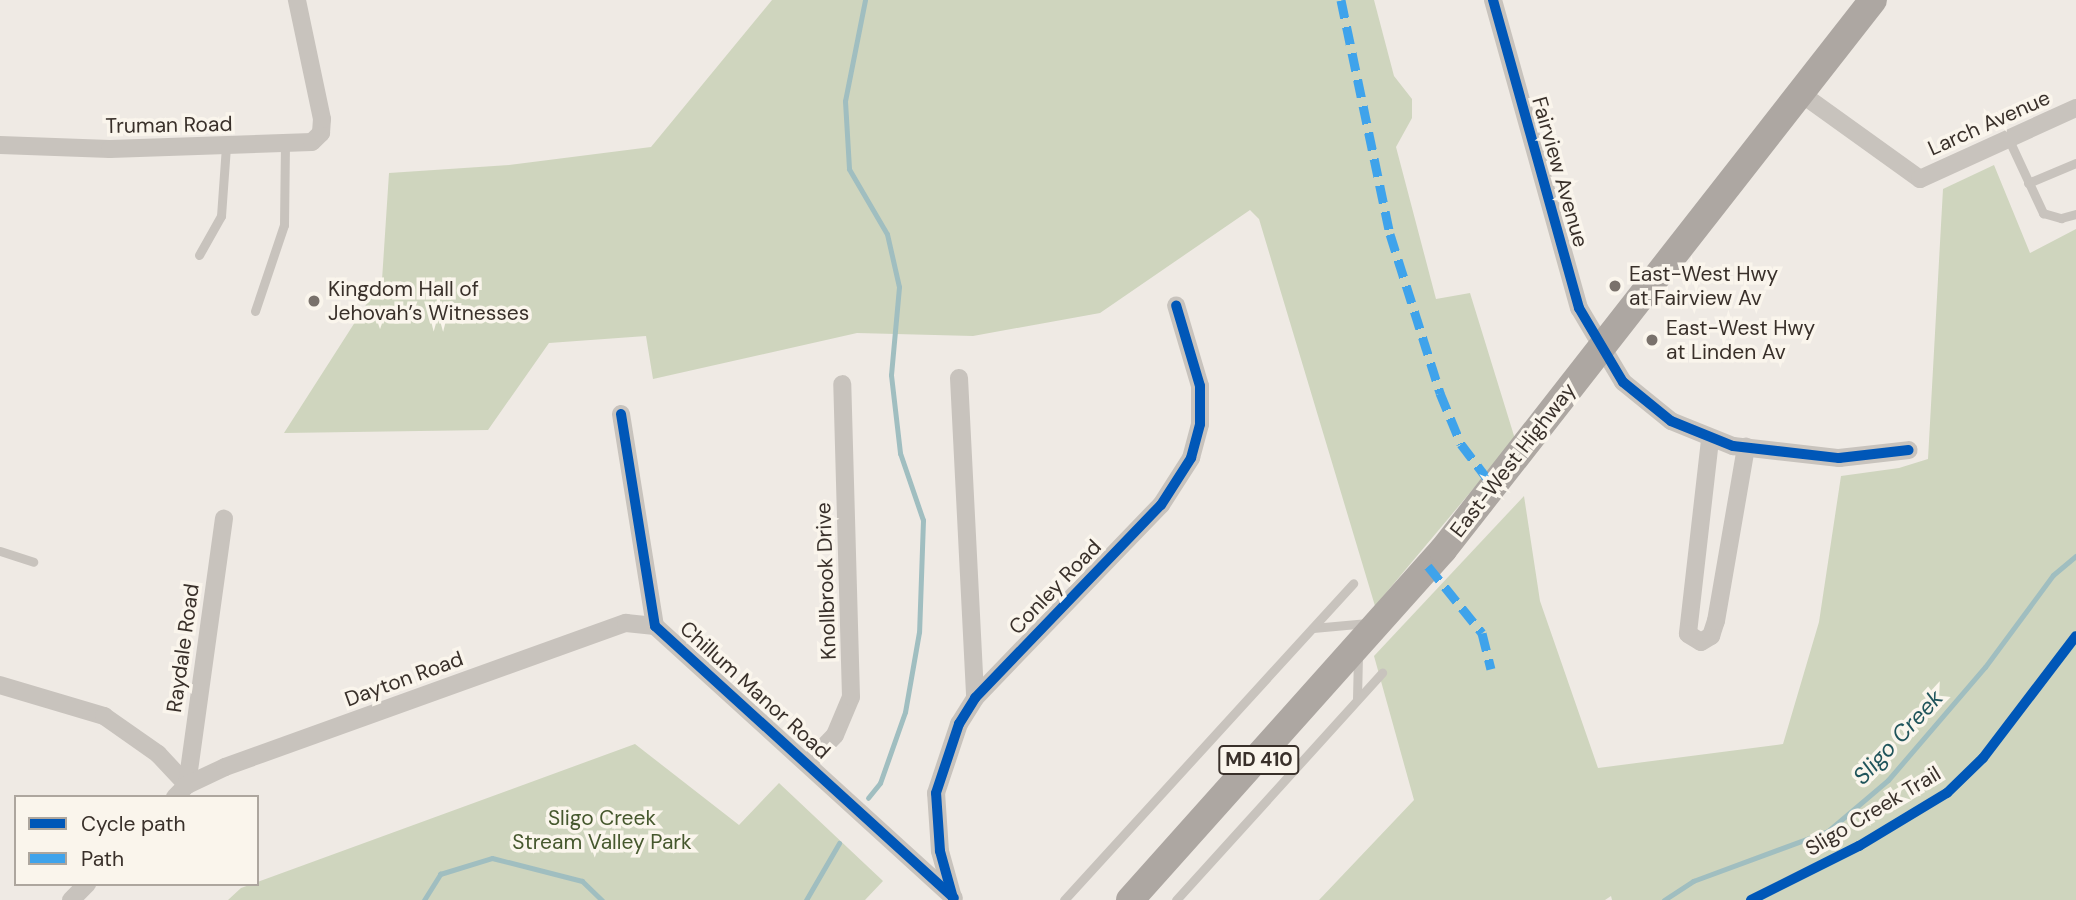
<!DOCTYPE html>
<html>
<head>
<meta charset="utf-8">
<style>
  body { margin:0 }
  #map { position:relative; width:2076px; height:900px; overflow:hidden; background:#efeae4; font-family:"DM Sans",sans-serif }
  div>[style] { position:absolute }
  .green>* { inset:0; background:#cfd5be }
  .stream>* { height:5px; margin:-2.5px; padding:0 2.5px; transform-origin:2.5px; border-radius:2.5px; background:#a0bec0 }
  .service>* { height:9px; margin:-4.5px; padding:0 4.5px; transform-origin:4.5px; border-radius:4.5px; background:#c8c3bd }
  .minor>* { height:18px; margin:-9px; padding:0 9px; transform-origin:9px; border-radius:9px; background:#c8c3bd }
  .primary>* { height:28px; margin:-14px; padding:0 14px; transform-origin:14px; border-radius:14px; background:#ada7a2 }
  .quiet>* { height:9px; margin-top:-4.5px; transform-origin:0; background:repeating-linear-gradient(90deg,#3fa3eb 0 18px,transparent 0 27px) }
  .cycleway>* { height:10px; margin:-5px; padding:0 5px; transform-origin:5px; border-radius:5px; background:#0057b8 }
  .dots>* { width:19px; height:19px; translate:-50% -50%; box-sizing:border-box; border:4px solid #faf5ec; border-radius:50% }
  span { translate:-50% -50%; white-space:nowrap; text-align:center; line-height:1.15; -webkit-text-stroke:7px #faf5ec; paint-order:stroke }
  .shield-label span { padding:2px 5px; background:#faf5ec; border:2px solid; border-radius:5px; -webkit-text-stroke-width:0 }
  .shield-label { font-size:19px; color:#39302a; font-weight:700 }
  .street-label { font-size:21px; color:#39302a }
  .poi-label { font-size:21px; color:#39302a }
  .left { translate:0 -50%; text-align:left }
  .park-label { font-size:21px; color:#46582e }
  .water-label { font-size:23px; color:#1f545b; font-style:italic }
  .legend { position:absolute; left:14px; top:795px; width:245px; height:91px; box-sizing:border-box; background:#faf5ec; border:2px solid #ada69e; margin:0; padding:9px 12px; list-style:none; font-size:21px; color:#39302a }
  .legend li { display:flex; align-items:center; gap:14px; height:35px }
  .legend b { width:35px; border:2px solid #ada69e }
</style>
</head>
<body>
<div id="map">
  <div class="green">
    <div style="clip-path:polygon(772px 0,1374px 0,1394px 76px,1412px 99px,1412px 118px,1396px 147px,1436px 299px,1470px 293px,1515px 439px,1375px 606px,1259px 219px,1250px 210px,1100px 313px,973px 336px,857px 333px,653px 379px,646px 336px,549px 343px,488px 430px,284px 433px,382px 280px,389px 173px,509px 165px,651px 147px)"></div>
    <div style="clip-path:polygon(1994px 165px,2030px 253px,2076px 229px,2076px 900px,1612px 900px,1611px 896px,1605px 900px,1319px 900px,1414px 800px,1374px 656px,1524px 496px,1540px 601px,1598px 768px,1783px 744px,1819px 622px,1841px 476px,1899px 468px,1928px 459px,1943px 189px)"></div>
    <div style="clip-path:polygon(635px 744px,739px 825px,779px 783px,883px 881px,865px 900px,228px 900px,241px 888px)"></div>
  </div>
  <div class="stream">
    <div style="left:865px;top:0;width:103px;rotate:101.2deg"></div>
    <div style="left:845px;top:101px;width:68px;rotate:86.6deg"></div>
    <div style="left:849px;top:169px;width:75px;rotate:59.7deg"></div>
    <div style="left:887px;top:234px;width:54px;rotate:77.2deg"></div>
    <div style="left:899px;top:287px;width:88px;rotate:95.2deg"></div>
    <div style="left:891px;top:375px;width:79px;rotate:83.4deg"></div>
    <div style="left:900px;top:453px;width:71px;rotate:71.1deg"></div>
    <div style="left:923px;top:520px;width:112px;rotate:92deg"></div>
    <div style="left:919px;top:632px;width:81px;rotate:99.9deg"></div>
    <div style="left:905px;top:712px;width:75px;rotate:109.4deg"></div>
    <div style="left:880px;top:783px;width:19px;rotate:129deg"></div>
    <div style="left:424px;top:900px;width:31px;rotate:-58deg"></div>
    <div style="left:440px;top:874px;width:54px;rotate:-17.1deg"></div>
    <div style="left:492px;top:858px;width:93px;rotate:14.3deg"></div>
    <div style="left:582px;top:881px;width:28px;rotate:44deg"></div>
    <div style="left:806px;top:900px;width:66px;rotate:-59.9deg"></div>
    <div style="left:1664px;top:900px;width:35px;rotate:-33deg"></div>
    <div style="left:1693px;top:881px;width:144px;rotate:-20.3deg"></div>
    <div style="left:1828px;top:831px;width:79px;rotate:-40.4deg"></div>
    <div style="left:1888px;top:780px;width:149px;rotate:-49.4deg"></div>
    <div style="left:1985px;top:667px;width:114px;rotate:-53.5deg"></div>
    <div style="left:2053px;top:575px;width:30px;rotate:-40deg"></div>
  </div>
  <div class="service">
    <div style="left:2009px;top:140px;width:81px;rotate:65deg"></div>
    <div style="left:2043px;top:213px;width:19px;rotate:16deg"></div>
    <div style="left:2061px;top:218px;width:16px;rotate:-15deg"></div>
    <div style="left:2028px;top:183px;width:52px;rotate:-22.6deg"></div>
    <div style="left:199px;top:255px;width:45px;rotate:-60.6deg"></div>
    <div style="left:221px;top:216px;width:69px;rotate:-85.9deg"></div>
    <div style="left:255px;top:311px;width:91px;rotate:-71.4deg"></div>
    <div style="left:284px;top:225px;width:81px;rotate:-89.3deg"></div>
    <div style="left:0;top:551px;width:35px;rotate:18deg"></div>
    <div style="left:1313px;top:628px;width:55px;rotate:-5.2deg"></div>
    <div style="left:1357px;top:699px;width:45px;rotate:-88.7deg"></div>
    <div style="left:1064px;top:900px;width:429px;rotate:-47.6deg"></div>
    <div style="left:1176px;top:900px;width:307px;rotate:-47.8deg"></div>
  </div>
  <div class="minor">
    <div style="left:1493px;top:0;width:320px;rotate:74.4deg"></div>
    <div style="left:1579px;top:308px;width:86px;rotate:59.3deg"></div>
    <div style="left:1623px;top:382px;width:62px;rotate:39.1deg"></div>
    <div style="left:1671px;top:421px;width:67px;rotate:22deg"></div>
    <div style="left:1733px;top:446px;width:107px;rotate:6.5deg"></div>
    <div style="left:1839px;top:458px;width:70px;rotate:-6.5deg"></div>
    <div style="left:1803px;top:95px;width:144px;rotate:35.7deg"></div>
    <div style="left:1920px;top:179px;width:171px;rotate:-24.5deg"></div>
    <div style="left:0;top:145px;width:110px;rotate:2.1deg"></div>
    <div style="left:110px;top:149px;width:202px;rotate:-2deg"></div>
    <div style="left:312px;top:142px;width:13px;rotate:-45deg"></div>
    <div style="left:321px;top:133px;width:14px;rotate:-86deg"></div>
    <div style="left:322px;top:119px;width:122px;rotate:-101.9deg"></div>
    <div style="left:959px;top:378px;width:320px;rotate:87.1deg"></div>
    <div style="left:621px;top:414px;width:215px;rotate:80.9deg"></div>
    <div style="left:655px;top:626px;width:404px;rotate:42.3deg"></div>
    <div style="left:1710px;top:440px;width:195px;rotate:96.5deg"></div>
    <div style="left:1688px;top:634px;width:15px;rotate:32deg"></div>
    <div style="left:1701px;top:642px;width:12px;rotate:-31deg"></div>
    <div style="left:1711px;top:636px;width:16px;rotate:-72deg"></div>
    <div style="left:1716px;top:621px;width:177px;rotate:-80.2deg"></div>
    <div style="left:0;top:685px;width:109px;rotate:16.6deg"></div>
    <div style="left:104px;top:716px;width:66px;rotate:35.1deg"></div>
    <div style="left:158px;top:754px;width:42px;rotate:46.9deg"></div>
    <div style="left:809px;top:762px;width:37px;rotate:-46deg"></div>
    <div style="left:835px;top:735px;width:41px;rotate:-67.2deg"></div>
    <div style="left:851px;top:697px;width:313px;rotate:-91.6deg"></div>
    <div style="left:187px;top:785px;width:269px;rotate:-82.1deg"></div>
    <div style="left:175px;top:797px;width:17px;rotate:-45deg"></div>
    <div style="left:187px;top:785px;width:42px;rotate:-25.3deg"></div>
    <div style="left:225px;top:767px;width:426px;rotate:-19.8deg"></div>
    <div style="left:626px;top:623px;width:29px;rotate:6deg"></div>
    <div style="left:953px;top:898px;width:49px;rotate:-105.5deg"></div>
    <div style="left:940px;top:851px;width:58px;rotate:-93.9deg"></div>
    <div style="left:936px;top:793px;width:73px;rotate:-71.6deg"></div>
    <div style="left:959px;top:724px;width:31px;rotate:-58deg"></div>
    <div style="left:975px;top:698px;width:268px;rotate:-46.1deg"></div>
    <div style="left:1161px;top:505px;width:56px;rotate:-57.4deg"></div>
    <div style="left:1191px;top:458px;width:35px;rotate:-75deg"></div>
    <div style="left:1200px;top:424px;width:38px;rotate:-90deg"></div>
    <div style="left:1200px;top:386px;width:84px;rotate:-106.5deg"></div>
    <div style="left:71px;top:900px;width:23px;rotate:-45deg"></div>
  </div>
  <div class="primary">
    <div style="left:1130px;top:900px;width:470px;rotate:-48.2deg"></div>
    <div style="left:1443px;top:550px;width:698px;rotate:-51.98deg"></div>
  </div>
  <div class="quiet">
    <div style="left:1341px;top:0;width:239px;rotate:78.2deg"></div>
    <div style="left:1390px;top:234px;width:167px;rotate:72.5deg"></div>
    <div style="left:1440px;top:393px;width:55px;rotate:67.6deg"></div>
    <div style="left:1461px;top:444px;width:53px;rotate:52.7deg"></div>
    <div style="left:1428px;top:566px;width:86px;rotate:51.1deg"></div>
    <div style="left:1482px;top:633px;width:37px;rotate:76deg"></div>
  </div>
  <div class="cycleway">
    <div style="left:1493px;top:0;width:320px;rotate:74.4deg"></div>
    <div style="left:1579px;top:308px;width:86px;rotate:59.3deg"></div>
    <div style="left:1623px;top:382px;width:62px;rotate:39.1deg"></div>
    <div style="left:1671px;top:421px;width:67px;rotate:22deg"></div>
    <div style="left:1733px;top:446px;width:107px;rotate:6.5deg"></div>
    <div style="left:1839px;top:458px;width:70px;rotate:-6.5deg"></div>
    <div style="left:621px;top:414px;width:215px;rotate:80.9deg"></div>
    <div style="left:655px;top:626px;width:404px;rotate:42.3deg"></div>
    <div style="left:953px;top:898px;width:49px;rotate:-105.5deg"></div>
    <div style="left:940px;top:851px;width:58px;rotate:-93.9deg"></div>
    <div style="left:936px;top:793px;width:73px;rotate:-71.6deg"></div>
    <div style="left:959px;top:724px;width:31px;rotate:-58deg"></div>
    <div style="left:975px;top:698px;width:268px;rotate:-46.1deg"></div>
    <div style="left:1161px;top:505px;width:56px;rotate:-57.4deg"></div>
    <div style="left:1191px;top:458px;width:35px;rotate:-75deg"></div>
    <div style="left:1200px;top:424px;width:38px;rotate:-90deg"></div>
    <div style="left:1200px;top:386px;width:84px;rotate:-106.5deg"></div>
    <div style="left:1751px;top:900px;width:121px;rotate:-26.6deg"></div>
    <div style="left:1859px;top:846px;width:103px;rotate:-31.1deg"></div>
    <div style="left:1947px;top:793px;width:50px;rotate:-44.2deg"></div>
    <div style="left:1983px;top:758px;width:153px;rotate:-52.7deg"></div>
  </div>
  <div class="dots">
    <div style="left:1615px;top:286px;background:#79716b"></div>
    <div style="left:314px;top:301px;background:#79716b"></div>
    <div style="left:1652px;top:340px;background:#79716b"></div>
  </div>
  <div class="shield-label">
    <span style="left:1259px;top:760px">MD 410</span>
  </div>
  <div class="street-label">
    <span style="left:1989px;top:123px;rotate:-24deg">Larch Avenue</span>
    <span style="left:169px;top:125px;rotate:-1deg">Truman Road</span>
    <span style="left:1560px;top:172px;rotate:74deg">Fairview Avenue</span>
    <span style="left:1513px;top:460px;rotate:-52deg">East-West Highway</span>
    <span style="left:826px;top:581px;rotate:-92deg">Knollbrook Drive</span>
    <span style="left:1055px;top:587px;rotate:-46deg">Conley Road</span>
    <span style="left:183px;top:648px;rotate:-82deg">Raydale Road</span>
    <span style="left:404px;top:679px;rotate:-20deg">Dayton Road</span>
    <span style="left:755px;top:690px;rotate:42deg">Chillum Manor Road</span>
    <span style="left:1873px;top:811px;rotate:-31deg">Sligo Creek Trail</span>
  </div>
  <div class="poi-label">
    <span class="left" style="left:1629px;top:286px">East-West Hwy<br>at Fairview Av</span>
    <span class="left" style="left:328px;top:301px">Kingdom Hall of<br>Jehovah’s Witnesses</span>
    <span class="left" style="left:1666px;top:340px">East-West Hwy<br>at Linden Av</span>
  </div>
  <div class="park-label">
    <span style="left:602px;top:830px">Sligo Creek<br>Stream Valley Park</span>
  </div>
  <div class="water-label">
    <span style="left:1898px;top:737px;rotate:-47deg">Sligo Creek</span>
  </div>
  <ul class="legend">
  <li><b style="height:9px;background:#0057b8"></b>Cycle path</li>
  <li><b style="height:9px;background:#3fa3eb"></b>Path</li>
  </ul>
</div>
</body>
</html>
